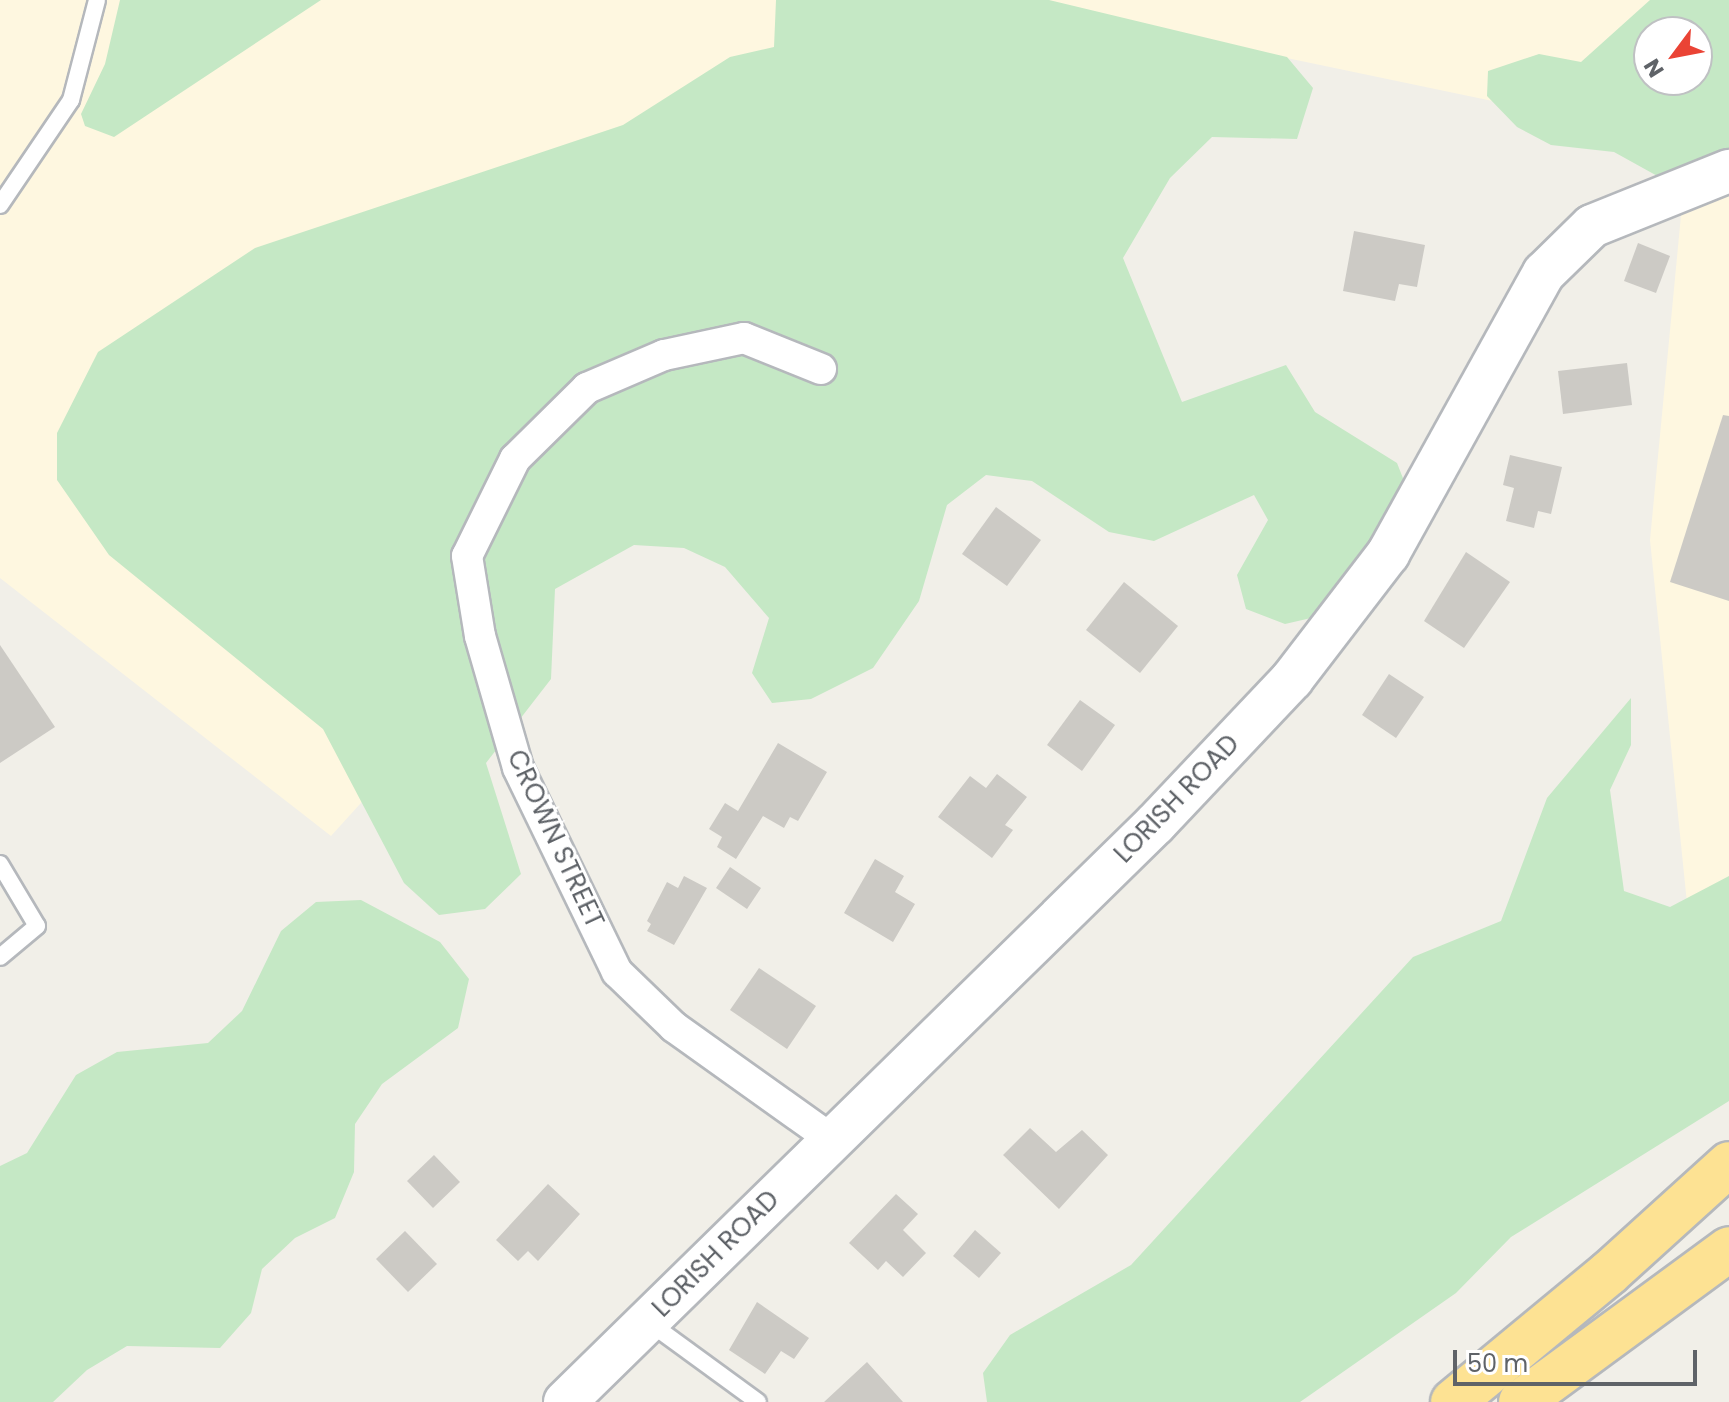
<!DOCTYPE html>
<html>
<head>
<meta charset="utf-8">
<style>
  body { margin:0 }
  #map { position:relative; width:1729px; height:1402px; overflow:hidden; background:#f1efe8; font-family:Poppins,sans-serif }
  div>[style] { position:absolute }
  .commercial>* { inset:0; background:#fef7e0 }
  .green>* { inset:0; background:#c5e8c5 }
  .building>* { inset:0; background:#cccac5 }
  .roads { filter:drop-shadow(2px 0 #b5b8bc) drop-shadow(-2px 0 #b5b8bc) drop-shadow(0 2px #b5b8bc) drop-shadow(0 -2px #b5b8bc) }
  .lane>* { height:16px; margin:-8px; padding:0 8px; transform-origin:8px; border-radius:8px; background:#fff }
  .street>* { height:30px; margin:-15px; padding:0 15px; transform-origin:15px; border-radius:15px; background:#fff }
  .secondary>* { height:42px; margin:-21px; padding:0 21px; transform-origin:21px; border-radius:21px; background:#fff }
  .highway>* { height:44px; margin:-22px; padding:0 22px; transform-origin:22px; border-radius:22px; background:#fde293 }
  span { translate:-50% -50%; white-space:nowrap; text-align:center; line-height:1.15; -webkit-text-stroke:6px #fff; paint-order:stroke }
  .street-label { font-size:26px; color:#5f6368 }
  .north { position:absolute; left:1633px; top:16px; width:80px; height:80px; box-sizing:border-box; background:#fff; border:2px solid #bfc1c3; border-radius:50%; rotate:238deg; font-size:22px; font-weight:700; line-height:32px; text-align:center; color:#5f6368 }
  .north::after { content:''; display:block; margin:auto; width:28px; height:36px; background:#ea4335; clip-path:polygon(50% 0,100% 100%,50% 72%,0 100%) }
  .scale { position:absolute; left:1453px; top:1350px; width:244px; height:36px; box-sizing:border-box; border:4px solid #5f6368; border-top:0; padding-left:10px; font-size:24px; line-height:28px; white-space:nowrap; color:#5f6368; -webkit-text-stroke:6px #fff; paint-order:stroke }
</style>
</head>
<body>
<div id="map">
  <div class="commercial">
    <div style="clip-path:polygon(evenodd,0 0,1729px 0,1729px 1006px,1700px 1031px,1650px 540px,1688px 142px,1076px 14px,331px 836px,0 578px,0 0,1649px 32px,1697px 32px,1697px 80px,1649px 80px,1649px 32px)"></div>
  </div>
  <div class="green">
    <div style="clip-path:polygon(120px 0,321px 0,114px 137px,85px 126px,81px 114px,105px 64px)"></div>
    <div style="clip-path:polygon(776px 0,1049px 0,1287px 57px,1313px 88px,1297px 139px,1212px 137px,1170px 178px,1123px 258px,1182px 402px,1286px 365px,1315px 412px,1397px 463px,1412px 501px,1337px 612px,1285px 624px,1246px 609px,1237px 575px,1268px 520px,1254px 495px,1154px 541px,1109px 532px,1032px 481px,986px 475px,947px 505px,919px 601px,873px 668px,811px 699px,772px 703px,752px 673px,769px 618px,725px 567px,684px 548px,634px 545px,555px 589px,551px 679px,486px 763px,521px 874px,485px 909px,439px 915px,404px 883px,323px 729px,109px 555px,57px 480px,57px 433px,98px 352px,255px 248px,623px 125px,730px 57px,774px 47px)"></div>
    <div style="clip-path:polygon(evenodd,1650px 0,1729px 0,1729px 168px,1679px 188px,1614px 152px,1551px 145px,1517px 127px,1487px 96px,1488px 71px,1539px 54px,1581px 62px,1650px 0,1649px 32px,1697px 32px,1697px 80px,1649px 80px,1649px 32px)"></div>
    <div style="clip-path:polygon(1631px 698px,1631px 745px,1610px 790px,1624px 891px,1670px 907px,1729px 876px,1729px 1101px,1511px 1237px,1456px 1293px,1300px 1402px,987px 1402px,983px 1373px,1010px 1335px,1131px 1265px,1413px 957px,1501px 921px,1547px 798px)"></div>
    <div style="clip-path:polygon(361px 900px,440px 942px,469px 979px,458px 1028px,382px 1084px,355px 1124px,354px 1172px,335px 1218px,295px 1238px,262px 1269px,251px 1313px,220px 1348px,127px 1346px,87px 1370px,53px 1402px,0 1402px,0 1166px,27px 1153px,76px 1075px,117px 1052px,208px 1043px,242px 1011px,281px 931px,316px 902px)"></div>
  </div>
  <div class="building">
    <div style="clip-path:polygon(1354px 231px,1425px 245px,1417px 287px,1399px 284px,1395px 301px,1343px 291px)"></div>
    <div style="clip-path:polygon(1638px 243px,1670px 256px,1656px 293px,1624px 281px)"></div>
    <div style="clip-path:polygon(1627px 363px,1632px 405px,1563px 414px,1558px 371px)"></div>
    <div style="clip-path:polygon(1723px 415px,1729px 416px,1729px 601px,1670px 582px)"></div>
    <div style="clip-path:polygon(1510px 455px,1562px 467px,1551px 514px,1538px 511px,1534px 528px,1506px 521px,1514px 488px,1503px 485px)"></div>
    <div style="clip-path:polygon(996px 507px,1041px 540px,1007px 586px,962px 554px)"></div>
    <div style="clip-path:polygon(1466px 552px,1510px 582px,1464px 648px,1424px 621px)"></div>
    <div style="clip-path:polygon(1124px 582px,1178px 626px,1140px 673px,1086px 630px)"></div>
    <div style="clip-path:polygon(0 645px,55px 727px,0 763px)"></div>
    <div style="clip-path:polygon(1389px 674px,1424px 697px,1396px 738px,1362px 715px)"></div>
    <div style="clip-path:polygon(1080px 700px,1115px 725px,1082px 771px,1047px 745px)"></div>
    <div style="clip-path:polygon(778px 743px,827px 772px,798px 821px,790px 817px,784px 828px,763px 816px,736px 859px,717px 847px,722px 837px,709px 829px,725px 803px,738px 811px)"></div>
    <div style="clip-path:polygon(997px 774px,1027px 797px,1005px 825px,1013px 830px,992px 858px,938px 817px,970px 776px,986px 788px)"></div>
    <div style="clip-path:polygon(875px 859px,904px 876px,895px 892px,915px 904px,893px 942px,844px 913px)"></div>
    <div style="clip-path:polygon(730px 867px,761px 888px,747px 909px,716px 888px)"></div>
    <div style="clip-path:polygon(684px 876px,707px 888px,674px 945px,647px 931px,651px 924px,647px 921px,667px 882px,678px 888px)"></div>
    <div style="clip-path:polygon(759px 968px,816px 1006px,787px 1049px,730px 1010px)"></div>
    <div style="clip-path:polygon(1030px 1128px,1056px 1152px,1082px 1130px,1108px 1155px,1059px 1209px,1003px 1155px)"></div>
    <div style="clip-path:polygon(434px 1155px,460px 1182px,433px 1208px,407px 1181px)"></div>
    <div style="clip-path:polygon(548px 1184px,580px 1214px,538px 1261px,528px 1251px,518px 1261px,496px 1240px)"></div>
    <div style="clip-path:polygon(896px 1194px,918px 1214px,903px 1230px,926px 1253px,903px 1277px,886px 1261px,878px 1270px,849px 1243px)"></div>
    <div style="clip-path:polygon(975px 1230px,1001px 1253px,979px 1278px,953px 1256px)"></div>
    <div style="clip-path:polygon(405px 1231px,437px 1264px,408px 1292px,376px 1259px)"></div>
    <div style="clip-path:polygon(757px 1302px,809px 1338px,794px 1359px,781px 1351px,765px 1374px,729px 1350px)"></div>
    <div style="clip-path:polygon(867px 1362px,903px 1402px,824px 1402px,838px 1389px)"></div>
  </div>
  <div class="roads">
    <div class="lane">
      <div style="left:0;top:205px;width:127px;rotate:-55.9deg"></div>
      <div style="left:71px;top:100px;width:103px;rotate:-75.4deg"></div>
      <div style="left:0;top:864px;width:72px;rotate:59.2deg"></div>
      <div style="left:37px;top:926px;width:48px;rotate:140deg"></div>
      <div style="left:647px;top:1321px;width:137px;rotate:36.1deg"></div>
    </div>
    <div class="street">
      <div style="left:821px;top:369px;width:83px;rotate:-158.1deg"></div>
      <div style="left:744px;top:338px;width:82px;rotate:168deg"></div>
      <div style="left:664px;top:355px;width:84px;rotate:156.8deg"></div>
      <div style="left:587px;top:388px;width:101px;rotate:135.4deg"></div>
      <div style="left:515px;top:459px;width:108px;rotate:116.3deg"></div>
      <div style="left:467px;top:556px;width:81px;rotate:80.8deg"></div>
      <div style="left:480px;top:636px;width:137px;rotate:73.9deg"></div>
      <div style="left:518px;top:768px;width:227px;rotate:64.1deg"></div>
      <div style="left:617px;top:972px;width:79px;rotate:44deg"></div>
      <div style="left:674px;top:1027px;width:193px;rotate:35.5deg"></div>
    </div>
    <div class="secondary">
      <div style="left:565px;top:1402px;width:827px;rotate:-44.41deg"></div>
      <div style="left:1156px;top:823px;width:198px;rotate:-46.6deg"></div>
      <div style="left:1292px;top:679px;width:158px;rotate:-52.5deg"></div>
      <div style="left:1388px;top:554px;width:321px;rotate:-61deg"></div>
      <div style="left:1544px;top:273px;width:67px;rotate:-44.4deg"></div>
      <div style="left:1592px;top:226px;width:148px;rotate:-21.9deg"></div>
    </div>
    <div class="highway">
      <div style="left:1453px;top:1402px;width:202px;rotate:-39.6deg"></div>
      <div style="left:1609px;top:1273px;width:162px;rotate:-42.2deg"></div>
      <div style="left:1521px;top:1402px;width:258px;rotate:-36.3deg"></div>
    </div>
  </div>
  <div class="street-label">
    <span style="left:1177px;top:799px;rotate:-46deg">LORISH ROAD</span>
    <span style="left:555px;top:839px;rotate:65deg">CROWN STREET</span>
    <span style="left:716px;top:1254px;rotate:-45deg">LORISH ROAD</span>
  </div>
  <div class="north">N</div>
  <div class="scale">50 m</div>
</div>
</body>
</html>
